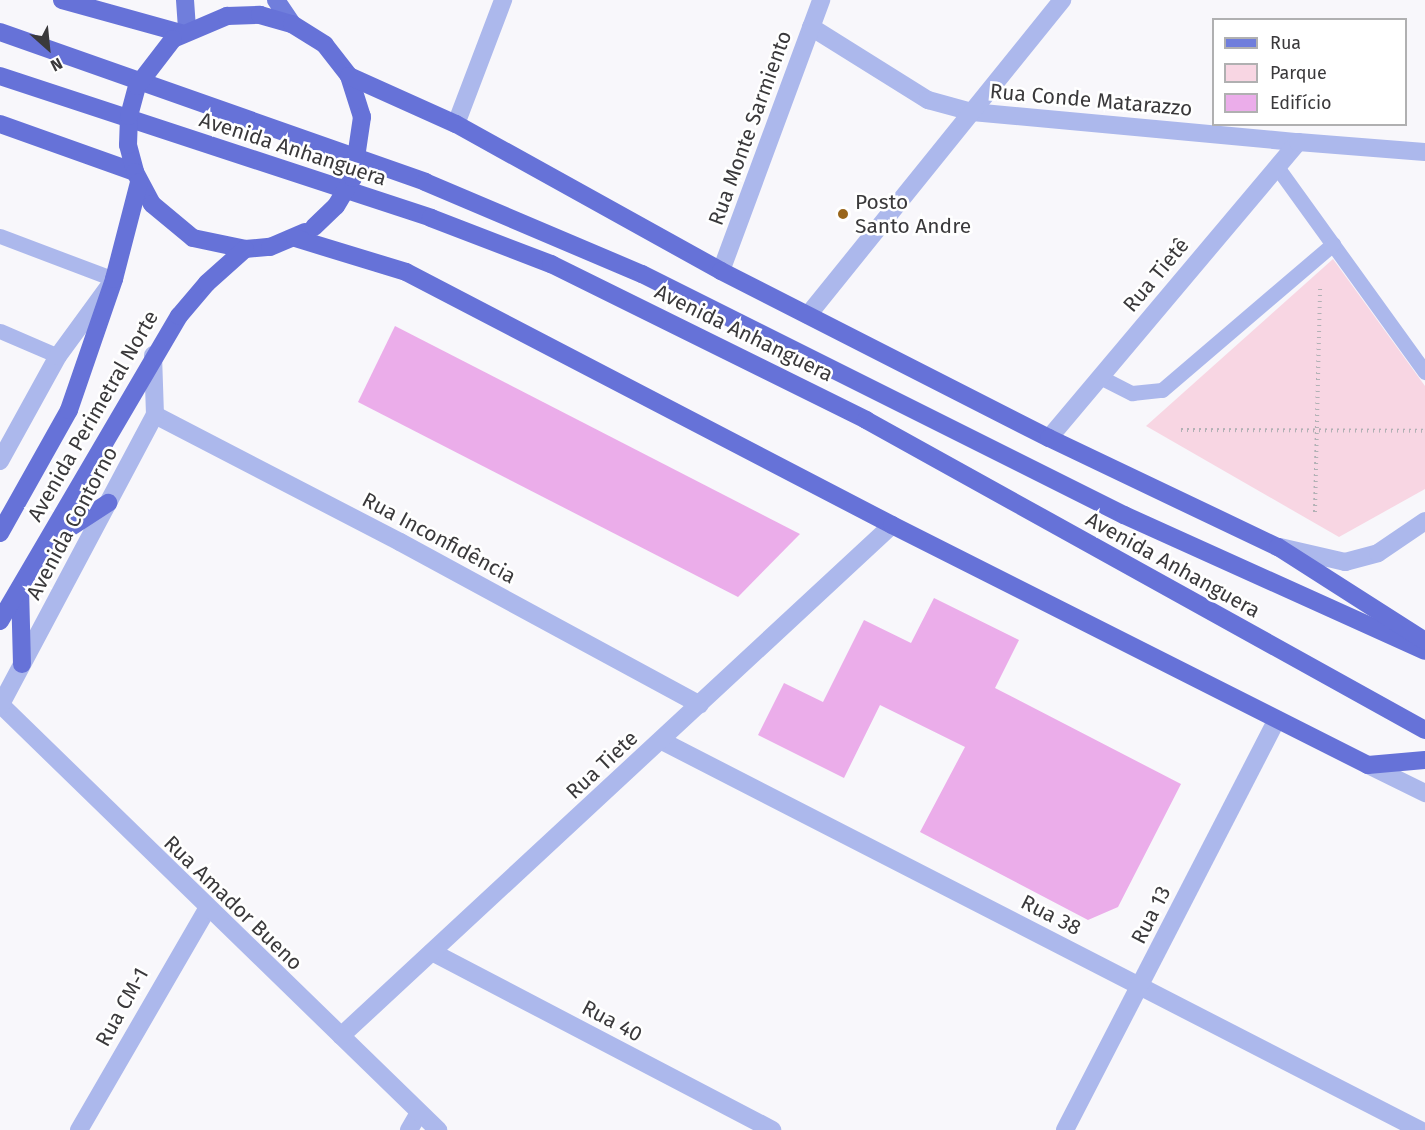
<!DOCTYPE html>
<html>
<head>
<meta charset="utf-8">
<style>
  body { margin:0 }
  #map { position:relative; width:1425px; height:1130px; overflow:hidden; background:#f8f7fb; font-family:"Fira Sans",sans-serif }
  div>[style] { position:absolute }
  .green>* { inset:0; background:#f8d6e3 }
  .building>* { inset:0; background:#ebadea }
  .path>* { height:4px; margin-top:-2px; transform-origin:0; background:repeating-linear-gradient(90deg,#b2b1b5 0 1.5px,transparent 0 6px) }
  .service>* { height:15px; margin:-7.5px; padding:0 7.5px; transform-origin:7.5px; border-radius:7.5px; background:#acb8ec }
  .minor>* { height:18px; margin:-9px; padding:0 9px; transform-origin:9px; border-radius:9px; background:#acb8ec }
  .tertiary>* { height:18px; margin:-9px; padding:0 9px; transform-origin:9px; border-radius:9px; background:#acb8ec }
  .primary>* { height:18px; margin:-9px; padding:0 9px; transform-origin:9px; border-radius:9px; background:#707edc }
  .trunk>* { height:18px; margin:-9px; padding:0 9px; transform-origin:9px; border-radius:9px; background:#6672d8 }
  .trunk-bridge>* { height:18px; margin:-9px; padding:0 9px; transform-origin:9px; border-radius:9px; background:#6672d8 }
  .dots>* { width:16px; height:16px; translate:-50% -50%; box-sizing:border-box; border:3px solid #fff; border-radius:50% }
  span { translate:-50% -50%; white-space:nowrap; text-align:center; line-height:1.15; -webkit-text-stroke:5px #fff; paint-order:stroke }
  .street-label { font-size:21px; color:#3a393b }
  .poi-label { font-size:21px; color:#3a393b }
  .left { translate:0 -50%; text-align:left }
  .legend { position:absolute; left:1212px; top:18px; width:195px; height:108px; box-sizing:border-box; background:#fff; border:2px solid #b0b0b1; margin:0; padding:8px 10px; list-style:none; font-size:18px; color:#3a393b }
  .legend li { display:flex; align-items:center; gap:12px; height:30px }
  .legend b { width:30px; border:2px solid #b0b0b1 }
  .north { position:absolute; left:18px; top:18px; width:60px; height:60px; -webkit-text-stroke:4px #fff; paint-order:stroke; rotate:153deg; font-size:16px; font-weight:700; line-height:24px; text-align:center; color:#3a393b }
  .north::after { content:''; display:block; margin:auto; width:21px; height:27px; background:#3a393b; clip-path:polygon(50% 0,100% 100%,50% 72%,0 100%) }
</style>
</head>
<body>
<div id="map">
  <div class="green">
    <div style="clip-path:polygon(1333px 259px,1425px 386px,1425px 489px,1339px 537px,1146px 426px)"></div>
  </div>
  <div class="building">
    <div style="clip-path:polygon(395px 326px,800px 534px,738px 597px,358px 402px)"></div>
    <div style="clip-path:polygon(934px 598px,1019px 640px,995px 688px,1181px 784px,1118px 907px,1088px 920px,920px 832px,965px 747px,880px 705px,844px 778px,758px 735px,784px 683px,823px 702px,864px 620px,911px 643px)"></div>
  </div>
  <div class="path">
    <div style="left:1181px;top:430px;width:244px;rotate:0.2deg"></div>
    <div style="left:1315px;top:512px;width:224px;rotate:-88.7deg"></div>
  </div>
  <div class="service">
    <div style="left:1277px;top:167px;width:253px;rotate:54.2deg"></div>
    <div style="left:0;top:236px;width:122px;rotate:20.7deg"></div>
    <div style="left:0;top:331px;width:63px;rotate:23.3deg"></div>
    <div style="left:1100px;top:377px;width:36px;rotate:27deg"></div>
    <div style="left:1132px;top:393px;width:30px;rotate:-6deg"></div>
    <div style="left:1162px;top:390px;width:225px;rotate:-40.5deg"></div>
  </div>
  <div class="minor">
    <div style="left:811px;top:27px;width:138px;rotate:32deg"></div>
    <div style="left:928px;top:100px;width:46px;rotate:15.3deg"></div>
    <div style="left:972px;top:112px;width:327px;rotate:5.3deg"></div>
    <div style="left:456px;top:124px;width:133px;rotate:-69.2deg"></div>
    <div style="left:721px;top:271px;width:289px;rotate:-69.7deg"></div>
    <div style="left:808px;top:315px;width:405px;rotate:-51.1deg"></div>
    <div style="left:155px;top:415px;width:276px;rotate:27.4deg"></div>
    <div style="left:400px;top:542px;width:341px;rotate:28.5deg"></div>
    <div style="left:662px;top:741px;width:852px;rotate:27.17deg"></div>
    <div style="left:432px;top:952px;width:384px;rotate:27.6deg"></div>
    <div style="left:79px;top:1130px;width:255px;rotate:-59.9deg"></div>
    <div style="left:409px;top:1130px;width:20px;rotate:-60deg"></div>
    <div style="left:1065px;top:1130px;width:462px;rotate:-62.7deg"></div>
  </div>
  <div class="tertiary">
    <div style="left:1049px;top:438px;width:387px;rotate:-49.9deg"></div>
    <div style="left:1298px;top:142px;width:127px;rotate:4.5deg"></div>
    <div style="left:0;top:461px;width:120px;rotate:-61.1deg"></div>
    <div style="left:58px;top:356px;width:87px;rotate:-53.9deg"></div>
    <div style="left:1280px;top:547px;width:67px;rotate:13deg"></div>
    <div style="left:1345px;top:562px;width:34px;rotate:-15deg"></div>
    <div style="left:1378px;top:553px;width:57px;rotate:-34.2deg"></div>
    <div style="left:1px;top:705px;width:610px;rotate:44.2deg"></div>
    <div style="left:0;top:706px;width:330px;rotate:-62deg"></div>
    <div style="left:155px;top:415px;width:60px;rotate:-91.9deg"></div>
    <div style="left:1368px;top:765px;width:64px;rotate:26.2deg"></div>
    <div style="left:341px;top:1036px;width:751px;rotate:-42.84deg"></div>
  </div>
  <div class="primary">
    <div style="left:185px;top:0;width:30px;rotate:86deg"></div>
    <div style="left:276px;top:0;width:29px;rotate:56deg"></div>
  </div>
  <div class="trunk">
    <div style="left:62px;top:0;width:123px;rotate:15.5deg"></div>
    <div style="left:0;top:32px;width:451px;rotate:19.4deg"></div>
    <div style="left:425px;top:182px;width:236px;rotate:23deg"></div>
    <div style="left:642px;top:274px;width:539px;rotate:26.57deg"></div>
    <div style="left:1124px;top:515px;width:330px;rotate:24.3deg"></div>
    <div style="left:173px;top:39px;width:59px;rotate:-23.1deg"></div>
    <div style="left:227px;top:16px;width:33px;rotate:-2deg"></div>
    <div style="left:260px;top:15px;width:33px;rotate:16deg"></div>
    <div style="left:292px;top:24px;width:39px;rotate:32deg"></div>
    <div style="left:325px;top:45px;width:39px;rotate:52deg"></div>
    <div style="left:349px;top:76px;width:43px;rotate:72.4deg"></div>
    <div style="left:0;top:76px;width:454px;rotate:18.2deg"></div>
    <div style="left:431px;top:218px;width:129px;rotate:21deg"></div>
    <div style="left:551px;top:264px;width:352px;rotate:26.3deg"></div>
    <div style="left:866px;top:420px;width:639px;rotate:29.01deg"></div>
    <div style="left:349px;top:76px;width:117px;rotate:24.2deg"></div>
    <div style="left:456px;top:124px;width:303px;rotate:29deg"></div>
    <div style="left:721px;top:271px;width:368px;rotate:27deg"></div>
    <div style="left:1049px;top:438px;width:254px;rotate:25.5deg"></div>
    <div style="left:1278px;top:547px;width:174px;rotate:32.6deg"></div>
    <div style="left:0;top:124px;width:143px;rotate:19.6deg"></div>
    <div style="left:128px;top:145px;width:28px;rotate:75deg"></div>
    <div style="left:135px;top:172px;width:36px;rotate:62deg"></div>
    <div style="left:152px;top:204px;width:53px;rotate:39.7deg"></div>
    <div style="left:193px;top:238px;width:53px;rotate:11.9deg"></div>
    <div style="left:245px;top:249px;width:25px;rotate:-5deg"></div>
    <div style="left:270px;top:247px;width:38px;rotate:-23deg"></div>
    <div style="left:295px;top:238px;width:116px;rotate:17deg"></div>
    <div style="left:406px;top:272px;width:548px;rotate:27.5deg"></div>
    <div style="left:892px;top:525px;width:533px;rotate:26.76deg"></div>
    <div style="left:1368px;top:765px;width:57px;rotate:-5deg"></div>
    <div style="left:0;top:533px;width:141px;rotate:-60.7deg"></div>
    <div style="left:69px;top:410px;width:139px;rotate:-71deg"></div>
    <div style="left:114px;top:279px;width:100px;rotate:-75.5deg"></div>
    <div style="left:48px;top:542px;width:72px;rotate:-33deg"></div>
    <div style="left:20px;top:588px;width:76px;rotate:88.5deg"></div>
    <div style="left:0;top:621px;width:354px;rotate:-59.6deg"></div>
    <div style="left:179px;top:316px;width:43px;rotate:-49.7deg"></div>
    <div style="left:207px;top:283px;width:51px;rotate:-41.8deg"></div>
  </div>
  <div class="trunk-bridge">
    <div style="left:128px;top:145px;width:29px;rotate:-88deg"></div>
    <div style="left:129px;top:116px;width:31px;rotate:-75deg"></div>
    <div style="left:137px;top:86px;width:59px;rotate:-52.5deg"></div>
    <div style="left:314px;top:227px;width:30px;rotate:-44deg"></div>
    <div style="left:336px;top:206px;width:33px;rotate:-59deg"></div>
    <div style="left:353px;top:178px;width:62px;rotate:-81.6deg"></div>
  </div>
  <div class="dots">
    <div style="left:843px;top:214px;background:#99651b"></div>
  </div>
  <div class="street-label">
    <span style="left:1091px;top:100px;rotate:5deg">Rua Conde Matarazzo</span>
    <span style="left:750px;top:128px;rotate:-70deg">Rua Monte Sarmiento</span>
    <span style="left:293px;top:149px;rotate:18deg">Avenida Anhanguera</span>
    <span style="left:1156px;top:275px;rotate:-50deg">Rua Tietê</span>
    <span style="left:744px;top:333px;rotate:26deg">Avenida Anhanguera</span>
    <span style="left:93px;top:416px;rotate:-60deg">Avenida Perimetral Norte</span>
    <span style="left:72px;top:523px;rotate:-62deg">Avenida Contorno</span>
    <span style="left:439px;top:538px;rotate:28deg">Rua Inconfidência</span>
    <span style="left:1173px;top:565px;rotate:29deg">Avenida Anhanguera</span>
    <span style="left:602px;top:765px;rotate:-43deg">Rua Tiete</span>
    <span style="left:233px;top:903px;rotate:44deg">Rua Amador Bueno</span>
    <span style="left:1051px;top:915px;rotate:27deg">Rua 38</span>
    <span style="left:1151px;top:915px;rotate:-63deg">Rua 13</span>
    <span style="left:122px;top:1007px;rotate:-61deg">Rua CM-1</span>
    <span style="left:612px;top:1021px;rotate:28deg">Rua 40</span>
  </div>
  <div class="poi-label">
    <span class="left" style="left:855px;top:214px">Posto<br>Santo Andre</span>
  </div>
  <ul class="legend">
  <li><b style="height:8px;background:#707edc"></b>Rua</li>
  <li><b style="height:16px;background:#f8d6e3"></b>Parque</li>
  <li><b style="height:16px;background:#ebadea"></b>Edifício</li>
  </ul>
  <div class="north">N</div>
</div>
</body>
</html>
